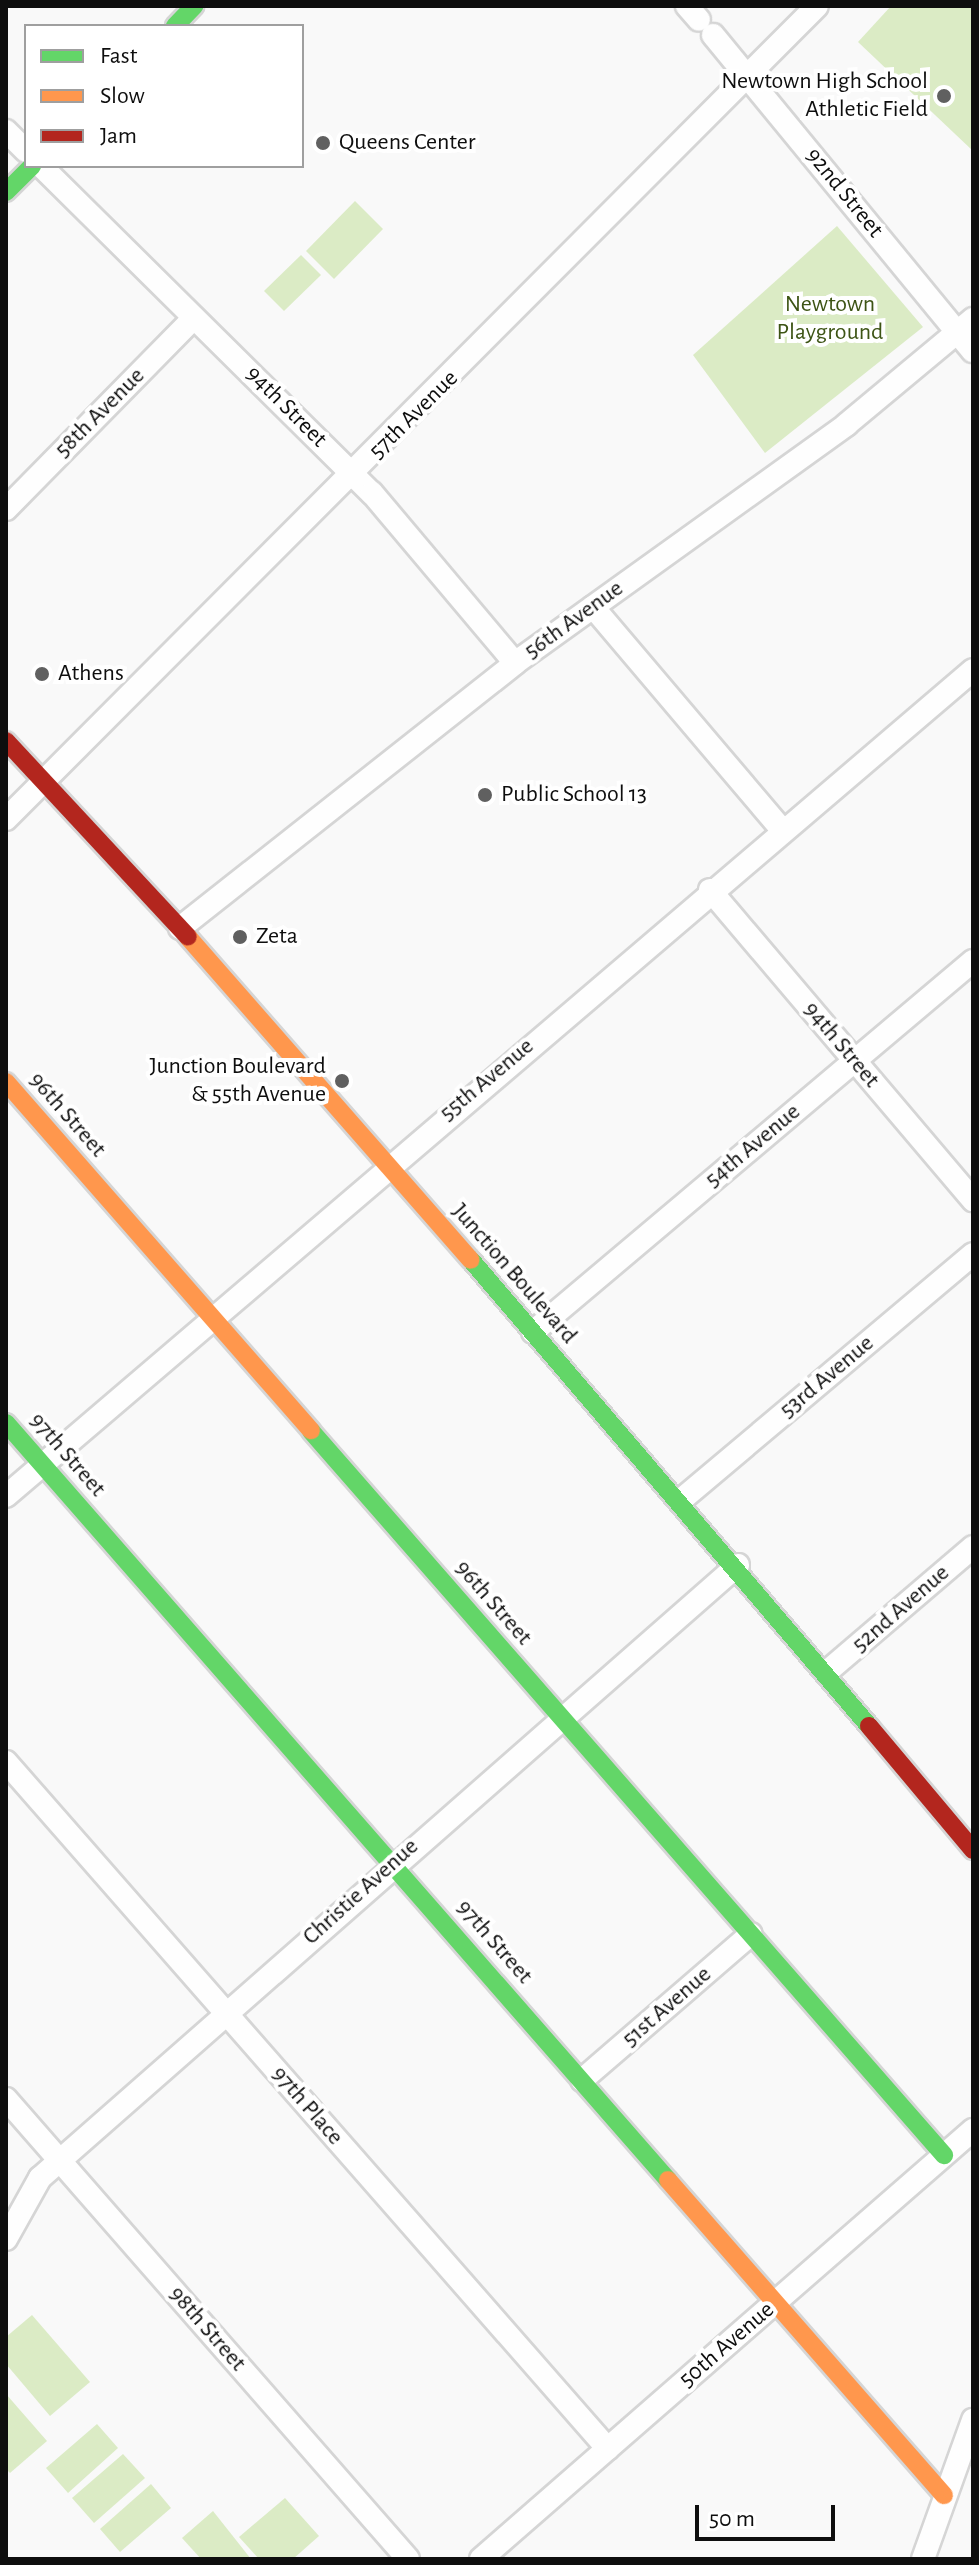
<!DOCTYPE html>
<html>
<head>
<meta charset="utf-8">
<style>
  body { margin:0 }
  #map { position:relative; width:979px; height:2565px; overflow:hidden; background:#f9f9f9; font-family:"Alegreya Sans",sans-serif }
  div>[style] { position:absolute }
  .green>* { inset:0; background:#dbebc5 }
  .roads { filter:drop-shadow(2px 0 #d5d5d5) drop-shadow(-2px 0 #d5d5d5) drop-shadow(0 2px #d5d5d5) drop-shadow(0 -2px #d5d5d5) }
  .street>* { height:22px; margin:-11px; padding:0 11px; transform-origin:11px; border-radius:11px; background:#fefefe }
  .fast>* { height:18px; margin:-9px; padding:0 9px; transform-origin:9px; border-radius:9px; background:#63d668 }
  .slow>* { height:18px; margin:-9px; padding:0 9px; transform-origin:9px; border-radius:9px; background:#ff974d }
  .jam>* { height:18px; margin:-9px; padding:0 9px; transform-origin:9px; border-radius:9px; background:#b3261e }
  .dots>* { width:22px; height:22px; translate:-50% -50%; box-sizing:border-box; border:4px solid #fff; border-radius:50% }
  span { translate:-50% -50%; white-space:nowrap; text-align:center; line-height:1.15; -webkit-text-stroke:8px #fff; paint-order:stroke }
  .poi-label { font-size:24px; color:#0e0e0e }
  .right { translate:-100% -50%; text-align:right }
  .left { translate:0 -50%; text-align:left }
  .street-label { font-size:24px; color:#0e0e0e }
  .park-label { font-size:24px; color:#3d5415 }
  .frame { position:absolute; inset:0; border:8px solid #0e0e0e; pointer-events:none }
  .legend { position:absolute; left:24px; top:24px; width:280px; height:144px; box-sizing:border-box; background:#fff; border:2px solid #9f9f9f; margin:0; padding:10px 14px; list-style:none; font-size:24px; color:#0e0e0e }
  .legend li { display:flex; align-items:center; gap:16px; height:40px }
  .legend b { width:40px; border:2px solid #9f9f9f }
  .scale { position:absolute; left:695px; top:2505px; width:140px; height:36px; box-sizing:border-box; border:4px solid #0e0e0e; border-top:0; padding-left:10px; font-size:24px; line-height:28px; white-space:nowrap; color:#0e0e0e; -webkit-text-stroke:6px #fff; paint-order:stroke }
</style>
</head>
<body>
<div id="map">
  <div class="green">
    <div style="clip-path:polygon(891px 6px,973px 6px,973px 151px,858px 42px)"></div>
    <div style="clip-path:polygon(355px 201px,383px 229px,334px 279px,306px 251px)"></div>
    <div style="clip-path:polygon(837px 226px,923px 327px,765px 453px,693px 355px)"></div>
    <div style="clip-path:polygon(301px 255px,321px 275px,284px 311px,264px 291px)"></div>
    <div style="clip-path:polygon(32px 2315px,90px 2382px,50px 2416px,6px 2364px,6px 2337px)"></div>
    <div style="clip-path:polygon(6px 2394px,47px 2441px,10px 2473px,6px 2469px)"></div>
    <div style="clip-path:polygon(97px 2424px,118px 2448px,68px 2493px,46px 2468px)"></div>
    <div style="clip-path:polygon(123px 2454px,145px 2478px,94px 2523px,72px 2498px)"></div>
    <div style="clip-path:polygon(151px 2484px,171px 2508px,120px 2552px,100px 2529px)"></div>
    <div style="clip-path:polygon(285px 2498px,319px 2536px,293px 2559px,259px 2559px,239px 2537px)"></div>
    <div style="clip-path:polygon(213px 2511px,251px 2559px,201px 2559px,182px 2538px)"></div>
  </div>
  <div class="roads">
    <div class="street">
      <div style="left:687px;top:6px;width:18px;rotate:49deg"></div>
      <div style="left:713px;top:35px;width:409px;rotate:50.6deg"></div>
      <div style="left:6px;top:131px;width:28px;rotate:45deg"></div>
      <div style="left:41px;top:166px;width:465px;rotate:44.7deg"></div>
      <div style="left:372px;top:493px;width:222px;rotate:49.9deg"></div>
      <div style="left:6px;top:509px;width:268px;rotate:-45.5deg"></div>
      <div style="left:593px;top:607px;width:292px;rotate:49.7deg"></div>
      <div style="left:6px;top:819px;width:1148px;rotate:-45.07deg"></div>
      <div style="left:710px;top:890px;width:407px;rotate:49.7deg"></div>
      <div style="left:180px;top:928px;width:427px;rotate:-38.3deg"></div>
      <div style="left:515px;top:663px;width:409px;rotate:-35.7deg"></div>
      <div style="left:847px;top:424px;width:164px;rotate:-39.8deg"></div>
      <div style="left:533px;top:1332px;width:576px;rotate:-40.14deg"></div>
      <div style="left:6px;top:1496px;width:1272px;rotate:-40.5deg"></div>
      <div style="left:681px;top:1500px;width:382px;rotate:-40.1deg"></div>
      <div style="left:829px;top:1670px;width:189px;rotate:-40.5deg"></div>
      <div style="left:6px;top:1762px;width:913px;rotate:48.77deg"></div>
      <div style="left:582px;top:2080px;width:223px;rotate:-40.8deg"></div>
      <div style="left:6px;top:2099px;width:611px;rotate:48.85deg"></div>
      <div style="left:6px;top:2239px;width:70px;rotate:-60.9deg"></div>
      <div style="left:40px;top:2178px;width:929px;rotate:-41.29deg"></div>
      <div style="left:481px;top:2559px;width:653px;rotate:-41.09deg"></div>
      <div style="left:923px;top:2559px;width:148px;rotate:-70.2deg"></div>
    </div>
    <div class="fast">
      <div style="left:175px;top:26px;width:28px;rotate:-46deg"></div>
      <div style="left:6px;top:192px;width:37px;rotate:-45deg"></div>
      <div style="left:471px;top:1260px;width:613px;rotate:49.5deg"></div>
      <div style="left:6px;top:1423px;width:1006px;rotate:48.83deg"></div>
      <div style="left:311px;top:1431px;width:962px;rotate:48.84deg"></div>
    </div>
    <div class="slow">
      <div style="left:188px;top:937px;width:429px;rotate:48.8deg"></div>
      <div style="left:6px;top:1082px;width:463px;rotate:48.8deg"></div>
      <div style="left:668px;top:2180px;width:419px;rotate:48.8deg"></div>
    </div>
    <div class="jam">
      <div style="left:6px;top:741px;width:267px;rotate:47.1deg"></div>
      <div style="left:869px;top:1726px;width:162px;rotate:50deg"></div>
    </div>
  </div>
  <div class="dots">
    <div style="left:944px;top:96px;background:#606060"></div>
    <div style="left:323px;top:143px;background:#606060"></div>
    <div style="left:42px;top:674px;background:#606060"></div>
    <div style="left:485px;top:795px;background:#606060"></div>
    <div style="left:240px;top:937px;background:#606060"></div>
    <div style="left:342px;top:1081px;background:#606060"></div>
  </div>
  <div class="poi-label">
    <span class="right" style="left:928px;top:96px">Newtown High School<br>Athletic Field</span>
    <span class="left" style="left:339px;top:143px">Queens Center</span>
    <span class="left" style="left:58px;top:674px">Athens</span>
    <span class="left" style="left:501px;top:795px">Public School 13</span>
    <span class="left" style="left:256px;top:937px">Zeta</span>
    <span class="right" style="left:326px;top:1081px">Junction Boulevard<br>&amp; 55th Avenue</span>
  </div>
  <div class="street-label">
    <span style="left:844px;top:193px;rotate:51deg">92nd Street</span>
    <span style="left:286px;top:407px;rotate:45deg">94th Street</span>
    <span style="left:100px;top:413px;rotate:-45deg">58th Avenue</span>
    <span style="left:414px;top:415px;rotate:-45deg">57th Avenue</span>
    <span style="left:574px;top:620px;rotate:-36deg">56th Avenue</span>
    <span style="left:841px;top:1045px;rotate:50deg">94th Street</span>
    <span style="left:487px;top:1080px;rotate:-40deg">55th Avenue</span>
    <span style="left:67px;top:1115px;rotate:49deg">96th Street</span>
    <span style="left:753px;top:1146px;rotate:-40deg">54th Avenue</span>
    <span style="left:514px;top:1274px;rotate:49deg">Junction Boulevard</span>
    <span style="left:827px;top:1377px;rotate:-40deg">53rd Avenue</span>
    <span style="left:67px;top:1455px;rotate:49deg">97th Street</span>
    <span style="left:493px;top:1603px;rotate:49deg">96th Street</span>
    <span style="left:901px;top:1609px;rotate:-41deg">52nd Avenue</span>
    <span style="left:361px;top:1892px;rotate:-42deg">Christie Avenue</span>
    <span style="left:494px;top:1942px;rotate:49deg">97th Street</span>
    <span style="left:667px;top:2007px;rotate:-41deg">51st Avenue</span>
    <span style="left:307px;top:2106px;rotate:49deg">97th Place</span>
    <span style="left:207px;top:2329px;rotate:49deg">98th Street</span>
    <span style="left:727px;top:2345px;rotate:-41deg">50th Avenue</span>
  </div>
  <div class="park-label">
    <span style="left:830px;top:319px">Newtown<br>Playground</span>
  </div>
  <div class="frame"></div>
  <ul class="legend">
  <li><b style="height:10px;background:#63d668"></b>Fast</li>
  <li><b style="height:10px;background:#ff974d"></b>Slow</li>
  <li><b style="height:10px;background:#b3261e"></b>Jam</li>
  </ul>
  <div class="scale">50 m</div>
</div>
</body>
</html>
